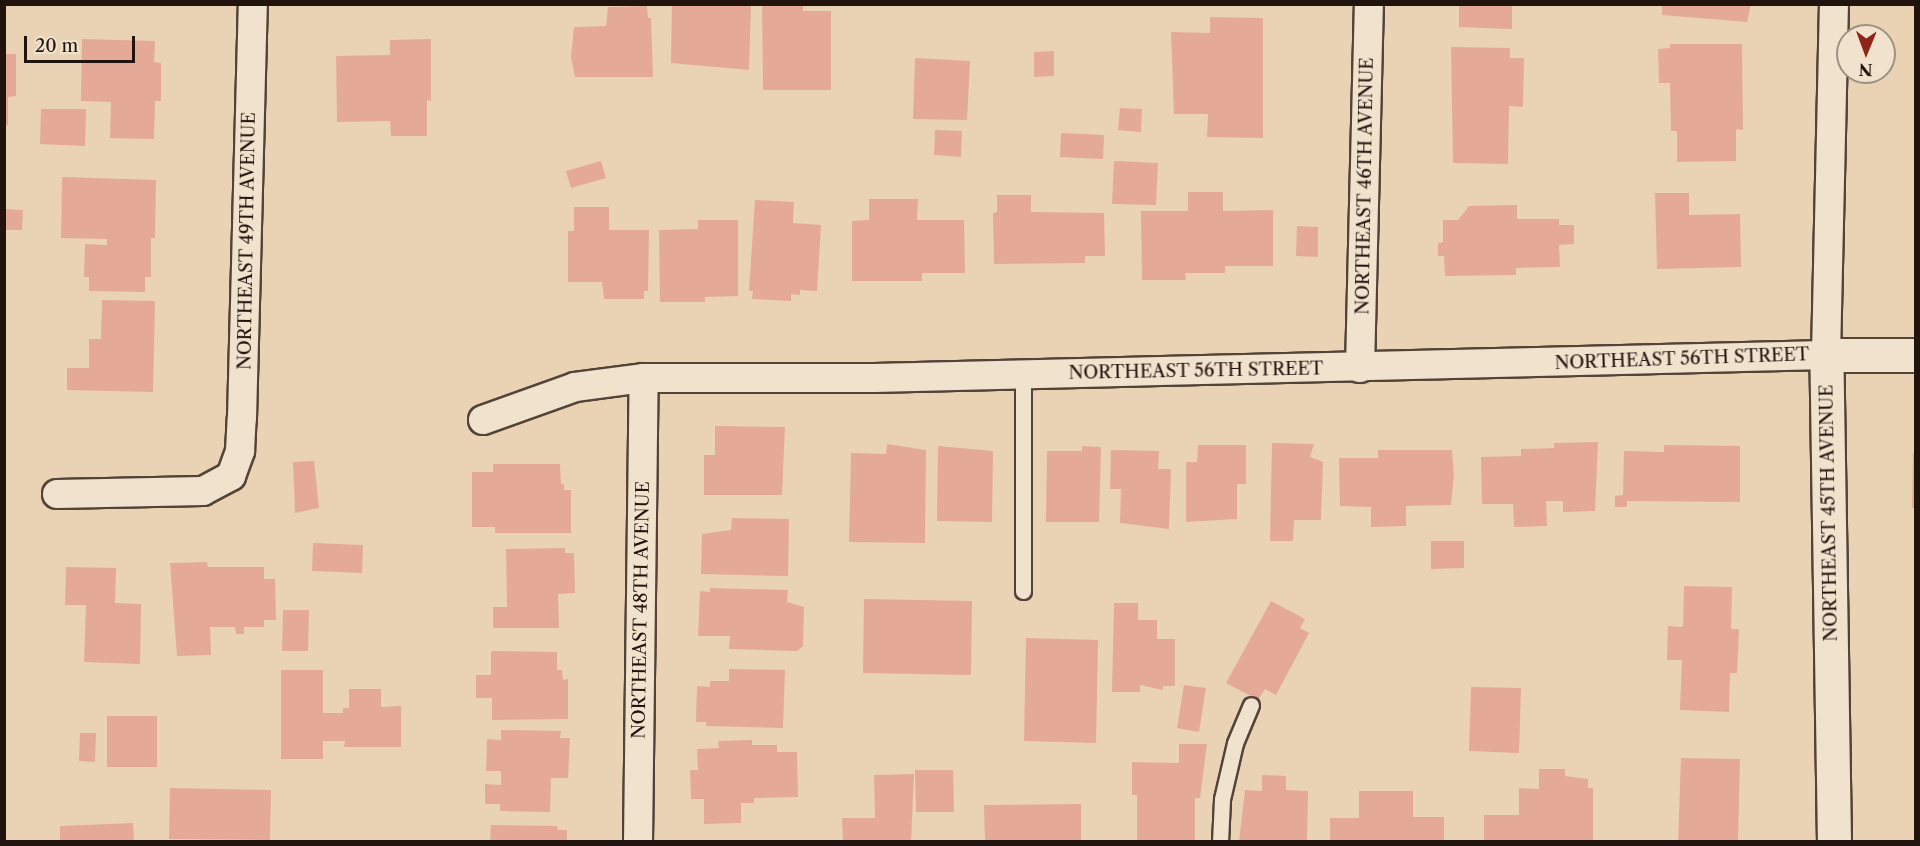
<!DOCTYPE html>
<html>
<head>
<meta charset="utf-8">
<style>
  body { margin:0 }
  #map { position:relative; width:1920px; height:846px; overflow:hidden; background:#ead3b4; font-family:"Libre Caslon Text",serif }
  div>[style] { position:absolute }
  .building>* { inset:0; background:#e4aa97 }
  .roads { filter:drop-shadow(2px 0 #534438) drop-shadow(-2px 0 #534438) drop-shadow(0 2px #534438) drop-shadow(0 -2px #534438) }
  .service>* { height:15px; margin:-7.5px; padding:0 7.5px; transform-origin:7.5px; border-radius:7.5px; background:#f1e2ce }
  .minor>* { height:28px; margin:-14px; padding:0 14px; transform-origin:14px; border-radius:14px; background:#f1e2ce }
  .tertiary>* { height:33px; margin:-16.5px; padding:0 16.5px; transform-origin:16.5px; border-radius:16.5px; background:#f1e2ce }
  span { translate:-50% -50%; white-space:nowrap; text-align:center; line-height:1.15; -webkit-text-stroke:5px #f1e2ce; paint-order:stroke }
  .street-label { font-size:18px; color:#21140e }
  .frame { position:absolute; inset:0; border:6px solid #21140e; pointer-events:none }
  .north { position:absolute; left:1836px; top:24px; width:60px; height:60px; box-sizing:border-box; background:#f1e2ce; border:2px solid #9e9081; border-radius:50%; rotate:181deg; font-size:16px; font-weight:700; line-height:24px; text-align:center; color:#21140e }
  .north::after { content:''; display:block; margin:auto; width:21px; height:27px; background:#8f2418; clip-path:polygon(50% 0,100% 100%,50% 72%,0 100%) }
  .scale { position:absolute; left:24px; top:36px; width:111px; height:27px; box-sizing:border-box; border:3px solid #21140e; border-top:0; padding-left:8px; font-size:18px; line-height:21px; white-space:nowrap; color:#21140e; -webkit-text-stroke:4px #f1e2ce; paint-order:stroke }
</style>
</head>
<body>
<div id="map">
  <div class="building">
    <div style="clip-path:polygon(672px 4px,751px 4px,749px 70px,671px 63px)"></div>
    <div style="clip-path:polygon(1459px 4px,1512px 4px,1512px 29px,1459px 27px)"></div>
    <div style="clip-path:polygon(1662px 4px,1751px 4px,1747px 22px,1662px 15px)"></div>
    <div style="clip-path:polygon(762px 5px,803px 5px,803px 11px,831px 11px,831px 90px,763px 90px)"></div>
    <div style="clip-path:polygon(647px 6px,648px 18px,651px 18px,653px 77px,575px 77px,571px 57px,574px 27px,606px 26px,608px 7px)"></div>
    <div style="clip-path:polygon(1210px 17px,1263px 18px,1263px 138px,1207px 137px,1208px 114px,1174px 114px,1171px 32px,1210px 33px)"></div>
    <div style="clip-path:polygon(82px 39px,155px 41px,154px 62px,161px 63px,161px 101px,155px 101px,154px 139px,110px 138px,111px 102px,81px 101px)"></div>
    <div style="clip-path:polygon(431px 39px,431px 101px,427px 100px,427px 136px,391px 136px,390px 121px,337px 122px,336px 56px,390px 55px,390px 40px)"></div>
    <div style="clip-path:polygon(1670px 44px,1742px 44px,1743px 130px,1736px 129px,1736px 161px,1677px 162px,1677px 131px,1671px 131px,1670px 83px,1659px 83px,1658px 49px,1670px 48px)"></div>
    <div style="clip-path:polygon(1451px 47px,1510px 48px,1510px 58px,1524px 58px,1523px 107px,1509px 106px,1508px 164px,1453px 163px)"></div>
    <div style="clip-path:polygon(1054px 51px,1054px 76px,1034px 77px,1034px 52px)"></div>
    <div style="clip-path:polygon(4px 54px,16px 54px,16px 96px,8px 97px,8px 125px,4px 125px)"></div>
    <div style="clip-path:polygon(915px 58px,970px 61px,967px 120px,913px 119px)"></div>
    <div style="clip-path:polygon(1120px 108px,1142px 109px,1141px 132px,1118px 130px)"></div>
    <div style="clip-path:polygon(41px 109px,86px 109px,85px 146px,40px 144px)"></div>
    <div style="clip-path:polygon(935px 130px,962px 131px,961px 157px,934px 155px)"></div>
    <div style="clip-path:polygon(1061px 133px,1104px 135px,1103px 159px,1060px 157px)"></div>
    <div style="clip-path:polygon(601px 161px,606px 178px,571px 188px,566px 171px)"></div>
    <div style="clip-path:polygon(1114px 161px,1158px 163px,1156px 205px,1112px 204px)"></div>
    <div style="clip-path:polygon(62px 177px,156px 180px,155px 238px,151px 238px,151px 277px,145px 277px,145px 292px,89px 291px,89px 277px,84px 277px,85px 244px,107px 245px,107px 239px,61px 238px)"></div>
    <div style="clip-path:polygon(1188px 192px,1223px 192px,1223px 211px,1273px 210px,1273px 266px,1225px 266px,1225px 273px,1185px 273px,1186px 280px,1142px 280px,1141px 211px,1188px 211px)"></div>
    <div style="clip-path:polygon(1655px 193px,1689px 193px,1689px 215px,1740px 214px,1741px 267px,1657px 269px)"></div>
    <div style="clip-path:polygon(997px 195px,1031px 195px,1031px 212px,1104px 213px,1105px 256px,1085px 256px,1085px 263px,994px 264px,993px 213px,997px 212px)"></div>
    <div style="clip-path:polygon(869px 199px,918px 199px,917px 220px,964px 220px,965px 273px,922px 273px,922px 281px,852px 281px,852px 221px,869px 220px)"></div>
    <div style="clip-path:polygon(755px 200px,794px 202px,793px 223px,821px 225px,817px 291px,800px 290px,800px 295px,791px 294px,791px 301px,752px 299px,753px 291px,749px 291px)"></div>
    <div style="clip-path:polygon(1517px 205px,1517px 219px,1559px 219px,1559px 225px,1574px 225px,1574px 244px,1559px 245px,1560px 267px,1516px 268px,1516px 275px,1445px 276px,1444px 256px,1438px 256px,1438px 243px,1443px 242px,1443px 220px,1458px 220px,1469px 206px)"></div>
    <div style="clip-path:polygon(574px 207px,609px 207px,609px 230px,649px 230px,648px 291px,644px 291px,644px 299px,604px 299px,602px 282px,568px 282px,568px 231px,574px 231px)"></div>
    <div style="clip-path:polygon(4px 209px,23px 210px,22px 230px,4px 230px)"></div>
    <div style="clip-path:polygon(698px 220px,738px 220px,738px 296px,705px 297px,705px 302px,660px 302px,659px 230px,698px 229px)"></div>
    <div style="clip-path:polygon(1297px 226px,1318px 227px,1318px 257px,1296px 256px)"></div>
    <div style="clip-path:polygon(102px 300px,155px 301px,153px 392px,67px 390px,67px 368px,89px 368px,89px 339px,101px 339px)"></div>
    <div style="clip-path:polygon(715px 426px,785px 427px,782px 495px,704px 495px,704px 455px,715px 455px)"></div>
    <div style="clip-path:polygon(1598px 442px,1595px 511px,1563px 512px,1563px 501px,1546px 501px,1547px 526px,1514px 527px,1513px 504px,1482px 504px,1481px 457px,1521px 456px,1521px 449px,1554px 448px,1554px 443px)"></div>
    <div style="clip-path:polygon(1272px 443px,1314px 444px,1310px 457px,1323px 462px,1321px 520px,1294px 520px,1293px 541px,1270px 541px)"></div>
    <div style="clip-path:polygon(887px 444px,926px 450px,925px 543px,849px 542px,851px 453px,886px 454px)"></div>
    <div style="clip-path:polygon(1198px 445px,1246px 445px,1246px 484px,1237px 484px,1237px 519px,1186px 522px,1186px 462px,1197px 462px)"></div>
    <div style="clip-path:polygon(1664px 445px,1740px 446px,1740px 502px,1627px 501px,1627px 507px,1615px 507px,1615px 496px,1623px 495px,1624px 451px,1664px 452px)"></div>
    <div style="clip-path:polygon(938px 446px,993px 451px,992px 522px,937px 521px)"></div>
    <div style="clip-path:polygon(1082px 446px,1101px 447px,1099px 522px,1046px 522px,1047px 451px,1082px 451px)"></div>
    <div style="clip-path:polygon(1111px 450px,1159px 451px,1158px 469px,1171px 469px,1169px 529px,1120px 523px,1121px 489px,1110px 489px)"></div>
    <div style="clip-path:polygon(1378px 450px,1452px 450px,1454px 474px,1451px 505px,1406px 506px,1406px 526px,1371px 527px,1371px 507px,1340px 506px,1339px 458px,1378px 458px)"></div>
    <div style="clip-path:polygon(1913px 453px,1916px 453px,1916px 508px,1912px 508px)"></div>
    <div style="clip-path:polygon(314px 461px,319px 508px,295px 513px,293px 462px)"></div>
    <div style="clip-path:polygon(493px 464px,560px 464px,561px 484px,564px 484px,564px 490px,571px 490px,571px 533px,495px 533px,495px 527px,472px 527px,472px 472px,493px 472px)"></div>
    <div style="clip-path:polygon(732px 518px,789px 519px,788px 576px,701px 574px,702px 534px,731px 530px)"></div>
    <div style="clip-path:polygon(1431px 541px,1464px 541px,1464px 568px,1431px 569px)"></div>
    <div style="clip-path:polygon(313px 543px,363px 545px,362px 573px,312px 571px)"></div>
    <div style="clip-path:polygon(565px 548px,565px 553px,574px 553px,575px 593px,558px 594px,559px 628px,493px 628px,493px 607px,507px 607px,506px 549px)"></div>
    <div style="clip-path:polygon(207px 562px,208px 567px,264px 567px,264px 579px,275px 579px,276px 620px,264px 620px,264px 627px,244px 627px,244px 634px,236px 634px,235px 627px,210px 627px,211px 655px,177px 656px,170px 563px)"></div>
    <div style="clip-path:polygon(66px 567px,116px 568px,115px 603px,141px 604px,140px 664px,84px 662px,86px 605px,65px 605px)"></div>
    <div style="clip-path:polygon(1684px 586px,1732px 587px,1731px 629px,1739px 629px,1737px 673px,1730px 673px,1729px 712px,1680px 710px,1682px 660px,1667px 660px,1668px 626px,1683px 627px)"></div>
    <div style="clip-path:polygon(710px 588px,788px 590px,787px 602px,804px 607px,803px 646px,797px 651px,729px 649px,730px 636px,698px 636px,700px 591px,710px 592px)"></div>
    <div style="clip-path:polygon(864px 599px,972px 601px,971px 675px,863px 673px)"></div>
    <div style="clip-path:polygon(1271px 601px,1305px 619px,1300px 628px,1309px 633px,1276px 695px,1265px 689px,1258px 700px,1226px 683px)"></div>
    <div style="clip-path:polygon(1114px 603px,1138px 603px,1138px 620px,1157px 620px,1157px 639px,1175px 639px,1175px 686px,1163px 686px,1163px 690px,1140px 685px,1140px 692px,1112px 692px)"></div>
    <div style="clip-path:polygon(283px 610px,309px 610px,308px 651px,282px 651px)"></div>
    <div style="clip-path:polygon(1026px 638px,1098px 640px,1096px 743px,1024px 741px)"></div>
    <div style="clip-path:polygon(491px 651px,557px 652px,557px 670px,562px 670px,563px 680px,568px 679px,568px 719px,492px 720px,492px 698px,476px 698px,476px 675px,491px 675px)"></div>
    <div style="clip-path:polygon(729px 669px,785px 670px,783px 728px,706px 726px,706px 722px,696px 722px,697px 686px,710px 687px,710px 681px,729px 681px)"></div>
    <div style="clip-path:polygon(281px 670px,323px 670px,323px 713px,343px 713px,343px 708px,349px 708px,349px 689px,381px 689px,381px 707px,401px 706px,401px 747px,344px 747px,345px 741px,323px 741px,323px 759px,281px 759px)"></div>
    <div style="clip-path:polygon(1184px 685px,1206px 688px,1199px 732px,1177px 728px)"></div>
    <div style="clip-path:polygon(1471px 687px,1521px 688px,1519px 753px,1469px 751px)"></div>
    <div style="clip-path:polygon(107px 716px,157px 716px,157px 767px,107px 767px)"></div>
    <div style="clip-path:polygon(501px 730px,561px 731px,560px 738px,570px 738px,568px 778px,551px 778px,550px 812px,500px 811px,500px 804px,485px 804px,485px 784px,501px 785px,501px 771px,486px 771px,487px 739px,501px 740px)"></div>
    <div style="clip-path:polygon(80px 733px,96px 733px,95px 762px,79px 761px)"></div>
    <div style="clip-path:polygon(752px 740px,752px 745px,777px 745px,777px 752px,797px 752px,798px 797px,754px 798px,754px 803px,741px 803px,741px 823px,704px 824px,704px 799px,691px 799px,690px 770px,698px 770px,697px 749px,719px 748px,718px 741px)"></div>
    <div style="clip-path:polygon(1179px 744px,1207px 744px,1200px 798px,1195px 798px,1195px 842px,1137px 842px,1137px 795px,1132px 795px,1132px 762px,1179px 763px)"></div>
    <div style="clip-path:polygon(1681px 758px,1740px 759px,1738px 842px,1678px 842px)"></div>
    <div style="clip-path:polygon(1539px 769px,1565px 769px,1565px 776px,1588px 779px,1588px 788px,1593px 788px,1593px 842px,1484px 842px,1484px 815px,1519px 815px,1519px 788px,1539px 789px)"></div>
    <div style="clip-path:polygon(915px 770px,953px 770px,954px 812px,916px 812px)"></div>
    <div style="clip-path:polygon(914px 774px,911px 842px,843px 842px,842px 818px,875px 818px,874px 775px)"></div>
    <div style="clip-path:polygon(1262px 775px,1286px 776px,1286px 790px,1308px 791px,1307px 842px,1239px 842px,1245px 790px,1262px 791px)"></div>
    <div style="clip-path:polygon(170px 788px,271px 790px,270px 840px,169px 839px)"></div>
    <div style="clip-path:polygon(1359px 791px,1413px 791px,1413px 817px,1444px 817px,1444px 842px,1330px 842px,1330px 818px,1359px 818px)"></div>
    <div style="clip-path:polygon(1081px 804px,1081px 842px,985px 842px,984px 805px)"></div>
    <div style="clip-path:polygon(133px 823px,134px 842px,60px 842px,60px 826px)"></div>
    <div style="clip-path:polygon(491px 825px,557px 826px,558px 830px,567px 830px,567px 842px,490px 842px)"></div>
  </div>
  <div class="roads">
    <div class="service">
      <div style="left:1023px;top:375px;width:216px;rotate:90deg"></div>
      <div style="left:1220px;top:842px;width:43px;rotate:-87.3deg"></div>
      <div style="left:1222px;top:799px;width:57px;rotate:-76.9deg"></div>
      <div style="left:1235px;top:743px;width:41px;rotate:-67.2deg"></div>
    </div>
    <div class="minor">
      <div style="left:1360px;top:368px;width:364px;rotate:-88.6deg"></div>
      <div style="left:483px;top:420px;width:98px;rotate:-19.7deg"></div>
      <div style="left:575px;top:387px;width:70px;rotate:-7.4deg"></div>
      <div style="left:644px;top:378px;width:230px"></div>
      <div style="left:874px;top:378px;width:952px;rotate:-1.38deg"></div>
      <div style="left:1826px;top:355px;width:351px;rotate:-88.7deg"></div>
      <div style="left:57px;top:494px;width:146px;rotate:-1.2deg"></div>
      <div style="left:203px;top:491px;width:32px;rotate:-28deg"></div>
      <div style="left:231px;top:476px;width:27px;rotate:-70deg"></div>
      <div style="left:240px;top:451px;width:33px;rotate:-87deg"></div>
      <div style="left:242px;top:418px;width:414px;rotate:-88.5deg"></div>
      <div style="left:638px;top:842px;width:464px;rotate:-89.3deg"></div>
    </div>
    <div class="tertiary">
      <div style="left:1834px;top:842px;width:487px;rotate:-90.9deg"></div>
      <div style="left:1826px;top:355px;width:90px"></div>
    </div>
  </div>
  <div class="street-label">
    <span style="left:1365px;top:186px;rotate:-89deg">NORTHEAST 46TH AVENUE</span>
    <span style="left:247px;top:241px;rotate:-89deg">NORTHEAST 49TH AVENUE</span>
    <span style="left:1682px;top:359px;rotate:-2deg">NORTHEAST 56TH STREET</span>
    <span style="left:1196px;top:371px;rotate:-1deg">NORTHEAST 56TH STREET</span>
    <span style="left:1829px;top:513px;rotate:-91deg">NORTHEAST 45TH AVENUE</span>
    <span style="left:641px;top:610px;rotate:-89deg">NORTHEAST 48TH AVENUE</span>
  </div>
  <div class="frame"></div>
  <div class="north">N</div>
  <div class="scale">20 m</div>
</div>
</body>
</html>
